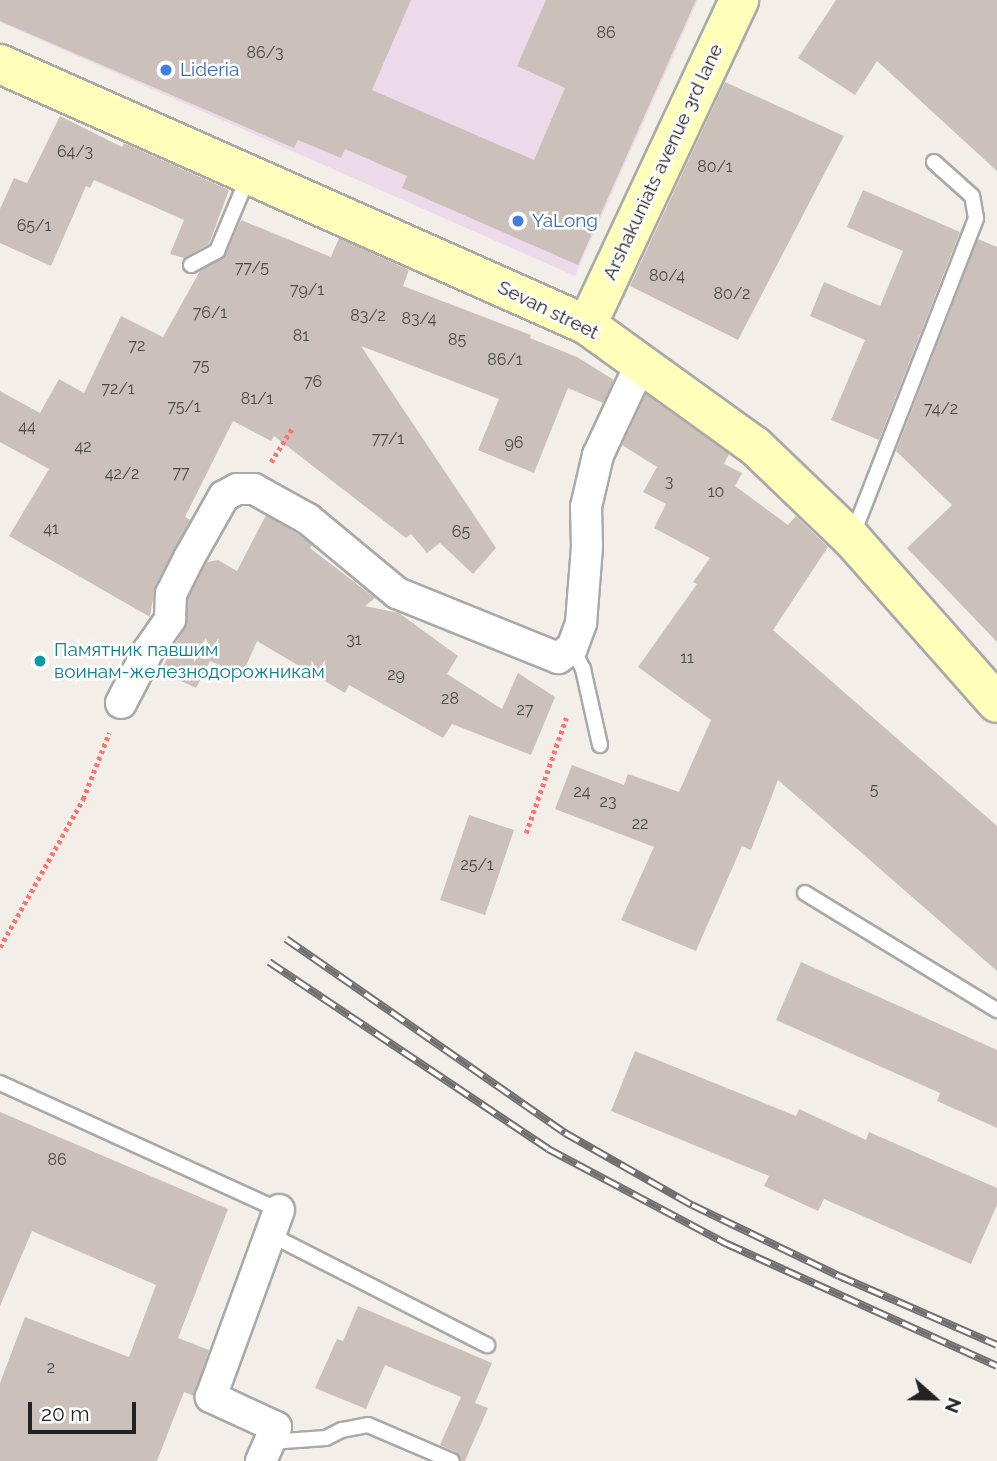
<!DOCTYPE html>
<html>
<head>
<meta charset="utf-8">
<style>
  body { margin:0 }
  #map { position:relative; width:997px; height:1461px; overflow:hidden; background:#f3efe8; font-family:Raleway,sans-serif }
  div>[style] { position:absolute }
  .industrial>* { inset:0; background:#ecd9ea }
  .building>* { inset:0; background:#cbc1ba }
  .path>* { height:4.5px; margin-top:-2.25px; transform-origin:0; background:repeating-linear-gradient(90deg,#ff726d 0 3.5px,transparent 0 7px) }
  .roads { filter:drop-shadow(2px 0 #a9a9a9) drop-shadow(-2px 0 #a9a9a9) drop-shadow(0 2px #a9a9a9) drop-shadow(0 -2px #a9a9a9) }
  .lane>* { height:14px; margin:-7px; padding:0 7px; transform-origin:7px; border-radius:7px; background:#fff }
  .street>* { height:30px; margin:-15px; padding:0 15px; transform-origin:15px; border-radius:15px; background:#fff }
  .secondary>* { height:38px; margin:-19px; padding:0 19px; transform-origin:19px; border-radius:19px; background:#fffeba }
  .rail>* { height:8px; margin-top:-4px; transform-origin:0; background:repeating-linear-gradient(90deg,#fff 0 16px,#707070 0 32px); box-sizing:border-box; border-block:2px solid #707070 }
  .dots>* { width:19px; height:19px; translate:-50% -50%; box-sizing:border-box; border:4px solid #fff; border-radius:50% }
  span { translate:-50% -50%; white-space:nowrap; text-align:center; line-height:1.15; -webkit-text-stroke:5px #fff; paint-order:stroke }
  .number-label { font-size:16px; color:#4c4a48 }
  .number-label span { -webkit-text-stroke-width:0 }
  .shop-label { font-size:19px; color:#366cbe }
  .left { translate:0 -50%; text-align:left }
  .street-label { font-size:19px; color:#222 }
  .culture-label { font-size:19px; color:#0d838f }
  .north { position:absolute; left:899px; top:1363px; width:70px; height:70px; -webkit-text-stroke:5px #fff; paint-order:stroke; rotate:111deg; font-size:19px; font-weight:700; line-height:28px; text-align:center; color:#222 }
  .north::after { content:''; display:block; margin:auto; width:24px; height:32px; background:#222; clip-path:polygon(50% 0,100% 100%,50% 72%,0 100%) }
  .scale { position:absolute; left:28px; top:1402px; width:108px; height:32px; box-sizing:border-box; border:4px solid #222; border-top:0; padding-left:9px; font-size:21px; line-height:24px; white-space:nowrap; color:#222; -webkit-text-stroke:5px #fff; paint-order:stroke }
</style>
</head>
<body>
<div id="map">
  <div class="industrial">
    <div style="clip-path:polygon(0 0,698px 0,575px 276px,0 22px)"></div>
  </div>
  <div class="building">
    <div style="clip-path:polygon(0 0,411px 0,372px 90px,534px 160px,565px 88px,517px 66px,546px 0,696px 0,578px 265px,402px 188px,407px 176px,345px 149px,341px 158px,298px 140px,294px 148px,0 21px)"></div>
    <div style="clip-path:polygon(836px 0,997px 0,997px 171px,877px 61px,855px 95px,798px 58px)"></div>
    <div style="clip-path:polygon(725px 82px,844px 136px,738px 340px,630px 286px)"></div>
    <div style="clip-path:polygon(60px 116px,122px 147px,124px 143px,229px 190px,209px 244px,184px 258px,170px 254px,184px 220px,94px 180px,90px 188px,86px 186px,51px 266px,0 243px,0 209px,14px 178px,27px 183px)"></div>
    <div style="clip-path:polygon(863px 190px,960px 232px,879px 440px,831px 420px,865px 340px,810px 316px,824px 282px,880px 306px,903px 251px,847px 227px)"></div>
    <div style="clip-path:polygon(241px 220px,331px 257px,339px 238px,409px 270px,403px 286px,531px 335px,530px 338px,577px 357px,614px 380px,603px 403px,568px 388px,534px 473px,478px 450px,499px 399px,361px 346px,496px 548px,473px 574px,440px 543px,427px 553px,411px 534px,406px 538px,274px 436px,271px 441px,233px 421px,185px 517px,190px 520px,155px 586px,150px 617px,9px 536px,49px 469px,0 442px,0 391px,40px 413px,59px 379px,84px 393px,121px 316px,163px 337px,200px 271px,225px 255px)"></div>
    <div style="clip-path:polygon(978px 239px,997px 247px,997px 642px,907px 548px,952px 505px,896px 451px)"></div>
    <div style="clip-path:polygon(646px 394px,729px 454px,724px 464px,742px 473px,735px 486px,788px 525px,796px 516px,828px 547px,773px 630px,997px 826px,997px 971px,778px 780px,751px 850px,742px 846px,696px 951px,621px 920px,654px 847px,555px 809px,572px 765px,624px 785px,628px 774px,679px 792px,711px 720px,638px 667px,697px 584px,693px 582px,710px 558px,654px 528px,666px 504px,643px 492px,657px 467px,622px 445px)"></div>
    <div style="clip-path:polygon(266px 515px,298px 534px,312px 545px,310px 548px,375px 598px,365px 606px,399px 613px,458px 656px,447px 674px,502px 709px,518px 673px,555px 697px,531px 755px,452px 724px,443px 738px,349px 685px,345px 693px,257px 641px,242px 675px,210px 661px,196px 688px,160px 671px,185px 628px,188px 598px,207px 562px,218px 560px,237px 571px)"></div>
    <div style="clip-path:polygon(469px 815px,514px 830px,485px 915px,440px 900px)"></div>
    <div style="clip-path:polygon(801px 962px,997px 1050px,997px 1128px,937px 1101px,940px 1093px,776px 1020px)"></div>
    <div style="clip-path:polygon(635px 1051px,796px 1116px,799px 1109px,866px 1140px,869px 1132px,997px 1188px,997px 1205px,971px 1264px,824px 1199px,818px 1211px,764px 1186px,769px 1176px,611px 1111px)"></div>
    <div style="clip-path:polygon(0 1112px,228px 1209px,178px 1338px,209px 1350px,194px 1396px,184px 1392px,157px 1461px,0 1461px,0 1383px,25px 1317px,129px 1357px,156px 1285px,32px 1231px,0 1306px)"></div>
    <div style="clip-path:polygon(358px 1306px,492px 1363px,475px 1403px,488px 1408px,465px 1461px,461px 1461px,456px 1452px,440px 1445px,461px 1397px,385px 1365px,366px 1409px,315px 1388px,337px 1339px,343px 1341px)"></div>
  </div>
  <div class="path">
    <div style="left:271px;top:462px;width:39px;rotate:-58deg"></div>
    <div style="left:526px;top:833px;width:122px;rotate:-70.8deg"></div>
    <div style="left:0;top:947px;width:170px;rotate:-60.7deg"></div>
    <div style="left:83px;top:799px;width:71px;rotate:-68.5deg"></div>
  </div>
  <div class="roads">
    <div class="lane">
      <div style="left:191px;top:265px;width:30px;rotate:-28deg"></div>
      <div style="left:217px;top:251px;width:82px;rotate:-67.2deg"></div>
      <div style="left:853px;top:534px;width:339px;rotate:-68.7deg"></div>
      <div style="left:976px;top:218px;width:22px;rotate:-100deg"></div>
      <div style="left:972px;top:196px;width:51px;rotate:-138.2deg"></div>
      <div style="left:572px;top:648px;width:24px;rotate:62deg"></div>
      <div style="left:583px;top:669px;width:78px;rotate:77.4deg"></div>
      <div style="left:805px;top:893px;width:225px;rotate:31.4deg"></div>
      <div style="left:0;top:1083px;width:307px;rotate:24.5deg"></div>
      <div style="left:269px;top:1234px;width:245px;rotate:27deg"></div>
      <div style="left:270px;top:1442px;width:56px;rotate:-4.1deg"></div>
      <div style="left:326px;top:1438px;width:18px;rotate:-27deg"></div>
      <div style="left:342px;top:1430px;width:26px;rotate:-11deg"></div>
      <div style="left:368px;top:1425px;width:91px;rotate:23.2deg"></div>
    </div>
    <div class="street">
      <div style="left:121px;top:703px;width:59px;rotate:-62.6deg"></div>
      <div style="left:148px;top:651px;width:39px;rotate:-55deg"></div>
      <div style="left:170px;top:619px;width:25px;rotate:-88deg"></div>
      <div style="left:171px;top:594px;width:40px;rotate:-63.4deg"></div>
      <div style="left:189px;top:558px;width:71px;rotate:-60.6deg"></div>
      <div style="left:224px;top:496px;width:15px;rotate:-28deg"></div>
      <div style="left:237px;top:489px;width:17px"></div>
      <div style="left:254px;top:489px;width:62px;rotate:29.1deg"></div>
      <div style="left:308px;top:519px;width:116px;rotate:39.7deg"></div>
      <div style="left:397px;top:593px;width:174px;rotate:22deg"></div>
      <div style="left:558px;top:658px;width:17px;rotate:-36deg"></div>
      <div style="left:572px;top:648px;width:27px;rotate:-70deg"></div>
      <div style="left:581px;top:623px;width:76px;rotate:-85.5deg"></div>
      <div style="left:587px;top:547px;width:40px;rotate:-91.4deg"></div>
      <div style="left:586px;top:507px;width:53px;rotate:-77deg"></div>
      <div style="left:598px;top:455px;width:102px;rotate:-64.9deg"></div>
      <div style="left:261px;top:1461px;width:37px;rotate:-66deg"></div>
      <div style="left:276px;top:1427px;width:72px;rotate:-155.2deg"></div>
      <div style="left:211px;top:1397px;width:199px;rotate:-70deg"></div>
    </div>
    <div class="secondary">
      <div style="left:0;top:64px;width:642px;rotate:23.97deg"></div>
      <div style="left:587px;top:325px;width:207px;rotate:35.8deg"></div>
      <div style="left:755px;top:446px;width:133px;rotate:43.8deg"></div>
      <div style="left:851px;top:538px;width:220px;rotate:48.5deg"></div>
      <div style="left:587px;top:325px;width:359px;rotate:-64.9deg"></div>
    </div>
  </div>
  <div class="rail">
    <div style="left:286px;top:939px;width:340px;rotate:34.8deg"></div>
    <div style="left:565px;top:1133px;width:146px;rotate:29.6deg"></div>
    <div style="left:692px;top:1205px;width:163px;rotate:25.8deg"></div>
    <div style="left:839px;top:1276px;width:172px;rotate:23.6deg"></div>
    <div style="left:269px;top:962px;width:336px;rotate:33.8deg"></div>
    <div style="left:548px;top:1149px;width:203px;rotate:28deg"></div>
    <div style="left:727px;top:1244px;width:296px;rotate:24.3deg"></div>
  </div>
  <div class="dots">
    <div style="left:166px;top:70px;background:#3f7fe0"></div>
    <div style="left:518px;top:221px;background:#3f7fe0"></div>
    <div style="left:40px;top:661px;background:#0f9aa8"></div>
  </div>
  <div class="number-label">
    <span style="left:606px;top:33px">86</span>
    <span style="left:265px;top:53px">86/3</span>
    <span style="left:75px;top:152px">64/3</span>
    <span style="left:715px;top:167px">80/1</span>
    <span style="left:34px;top:226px">65/1</span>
    <span style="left:252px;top:268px">77/5</span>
    <span style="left:667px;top:276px">80/4</span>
    <span style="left:307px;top:290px">79/1</span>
    <span style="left:732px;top:294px">80/2</span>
    <span style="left:210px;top:313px">76/1</span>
    <span style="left:368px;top:316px">83/2</span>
    <span style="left:419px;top:319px">83/4</span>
    <span style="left:301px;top:336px">81</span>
    <span style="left:457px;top:340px">85</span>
    <span style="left:137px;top:346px">72</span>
    <span style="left:505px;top:360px">86/1</span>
    <span style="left:201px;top:366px">75</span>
    <span style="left:313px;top:382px">76</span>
    <span style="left:118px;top:389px">72/1</span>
    <span style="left:257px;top:399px">81/1</span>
    <span style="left:184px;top:407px">75/1</span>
    <span style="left:941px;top:409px">74/2</span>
    <span style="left:27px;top:427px">44</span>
    <span style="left:388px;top:439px">77/1</span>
    <span style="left:514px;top:443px">96</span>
    <span style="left:83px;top:447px">42</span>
    <span style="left:181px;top:473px">77</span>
    <span style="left:122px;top:474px">42/2</span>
    <span style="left:669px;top:482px">3</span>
    <span style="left:716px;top:492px">10</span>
    <span style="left:51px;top:529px">41</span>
    <span style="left:461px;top:532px">65</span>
    <span style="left:354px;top:640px">31</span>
    <span style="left:687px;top:658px">11</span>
    <span style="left:396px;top:675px">29</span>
    <span style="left:450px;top:699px">28</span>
    <span style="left:525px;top:710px">27</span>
    <span style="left:874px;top:790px">5</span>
    <span style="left:582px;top:792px">24</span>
    <span style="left:608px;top:802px">23</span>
    <span style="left:640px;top:824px">22</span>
    <span style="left:477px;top:865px">25/1</span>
    <span style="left:57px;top:1160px">86</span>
    <span style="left:51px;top:1368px">2</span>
  </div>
  <div class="shop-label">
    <span class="left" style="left:180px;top:70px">Lideria</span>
    <span class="left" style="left:532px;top:221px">YaLong</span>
  </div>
  <div class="street-label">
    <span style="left:663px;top:162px;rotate:-65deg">Arshakuniats avenue 3rd lane</span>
    <span style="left:548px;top:310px;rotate:26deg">Sevan street</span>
  </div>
  <div class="culture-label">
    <span class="left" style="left:54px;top:661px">Памятник павшим<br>воинам-железнодорожникам</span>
  </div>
  <div class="north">N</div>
  <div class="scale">20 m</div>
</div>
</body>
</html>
